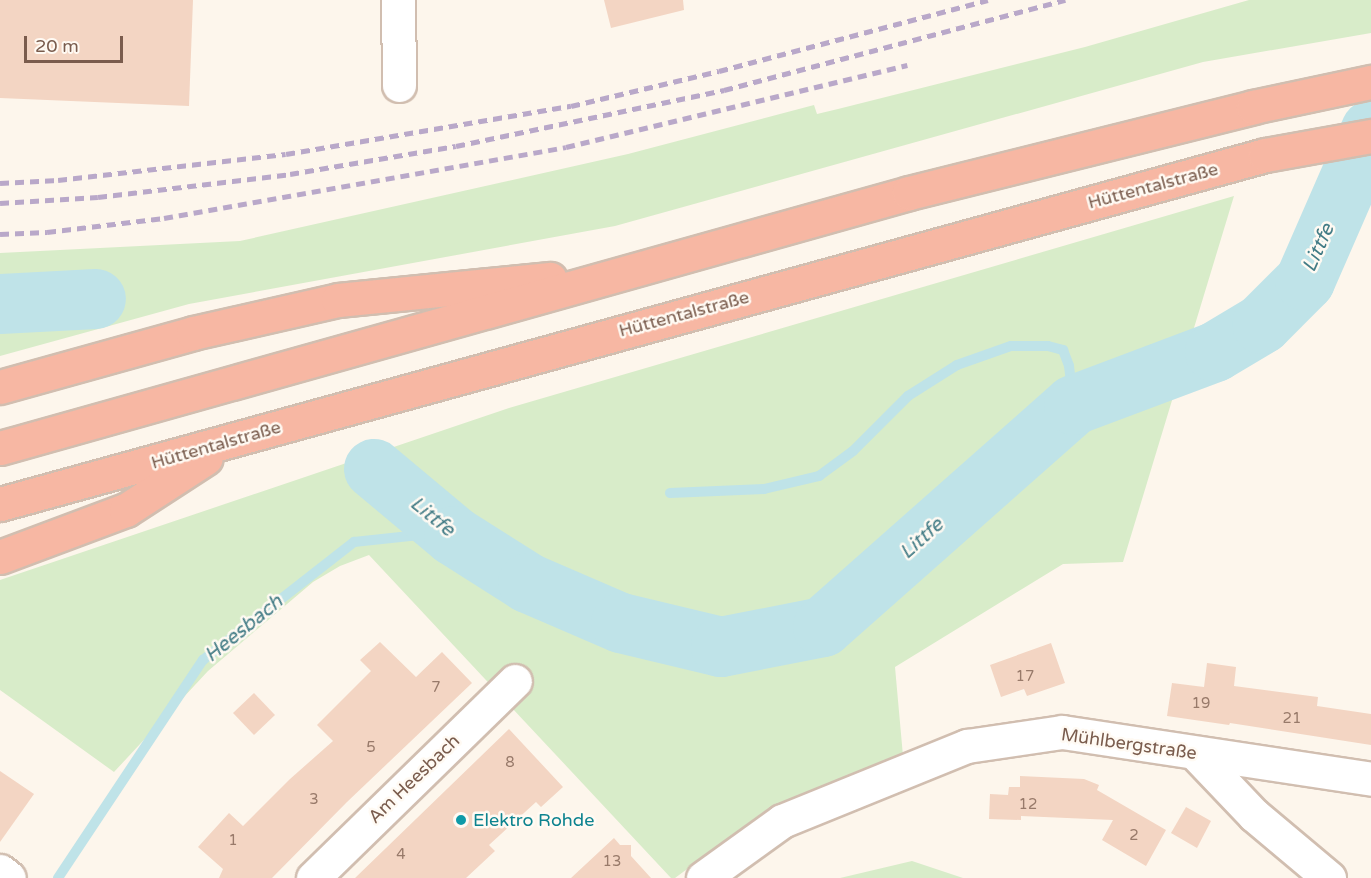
<!DOCTYPE html>
<html>
<head>
<meta charset="utf-8">
<style>
  body { margin:0 }
  #map { position:relative; width:1371px; height:878px; overflow:hidden; background:#fdf6ec; font-family:"Varela Round",sans-serif }
  div>[style] { position:absolute }
  .green>* { inset:0; background:#d8ecc9 }
  .stream>* { height:10px; margin:-5px; padding:0 5px; transform-origin:5px; border-radius:5px; background:#bfe3e8 }
  .river>* { height:60px; margin:-30px; padding:0 30px; transform-origin:30px; border-radius:30px; background:#bfe3e8 }
  .building>* { inset:0; background:#f3d5c3 }
  .roads { filter:drop-shadow(2px 0 #d1beb0) drop-shadow(-2px 0 #d1beb0) drop-shadow(0 2px #d1beb0) drop-shadow(0 -2px #d1beb0) }
  .minor>* { height:33px; margin:-16.5px; padding:0 16.5px; transform-origin:16.5px; border-radius:16.5px; background:#fff }
  .highway>* { height:33px; margin:-16.5px; padding:0 16.5px; transform-origin:16.5px; border-radius:16.5px; background:#f7b7a3 }
  .rail>* { height:4.5px; margin-top:-2.25px; transform-origin:0; background:repeating-linear-gradient(90deg,#b9a8c9 0 9px,transparent 0 15px) }
  .dots>* { width:16px; height:16px; translate:-50% -50%; box-sizing:border-box; border:3px solid #fffaf3; border-radius:50% }
  span { translate:-50% -50%; white-space:nowrap; text-align:center; line-height:1.15; -webkit-text-stroke:5px #fffaf3; paint-order:stroke }
  .number-label { font-size:15px; color:#987a6a }
  .number-label span { -webkit-text-stroke-width:0 }
  .street-label { font-size:18px; color:#7a5c4d }
  .culture-label { font-size:18px; color:#0d838f }
  .left { translate:0 -50%; text-align:left }
  .water-label { font-size:20px; color:#437c86; font-style:italic }
  .scale { position:absolute; left:24px; top:36px; width:99px; height:27px; box-sizing:border-box; border:3px solid #7a5c4d; border-top:0; padding-left:8px; font-size:18px; line-height:21px; white-space:nowrap; color:#7a5c4d; -webkit-text-stroke:4px #fffaf3; paint-order:stroke }
</style>
</head>
<body>
<div id="map">
  <div class="green">
    <div style="clip-path:polygon(1249px 0,1371px 0,1371px 33px,1203px 62px,615px 226px,189px 304px,0 356px,0 253px,240px 241px,628px 154px,814px 105px,817px 114px,838px 109px,1085px 47px)"></div>
    <div style="clip-path:polygon(1234px 196px,1123px 562px,1063px 564px,895px 667px,903px 756px,768px 809px,675px 878px,671px 878px,369px 555px,340px 566px,313px 582px,208px 671px,114px 772px,0 690px,0 580px,509px 408px)"></div>
    <div style="clip-path:polygon(912px 861px,963px 878px,840px 878px)"></div>
  </div>
  <div class="stream">
    <div style="left:670px;top:493px;width:94px;rotate:-2.4deg"></div>
    <div style="left:764px;top:489px;width:57px;rotate:-13.3deg"></div>
    <div style="left:819px;top:476px;width:42px;rotate:-36.3deg"></div>
    <div style="left:853px;top:451px;width:78px;rotate:-45deg"></div>
    <div style="left:908px;top:396px;width:58px;rotate:-32.3deg"></div>
    <div style="left:957px;top:365px;width:57px;rotate:-19.4deg"></div>
    <div style="left:1011px;top:346px;width:37px"></div>
    <div style="left:1048px;top:346px;width:16px;rotate:15deg"></div>
    <div style="left:1063px;top:350px;width:17px;rotate:69deg"></div>
    <div style="left:1069px;top:366px;width:39px;rotate:83deg"></div>
    <div style="left:58px;top:878px;width:262px;rotate:-56.4deg"></div>
    <div style="left:203px;top:660px;width:192px;rotate:-38deg"></div>
    <div style="left:354px;top:542px;width:75px;rotate:-6.1deg"></div>
    <div style="left:429px;top:534px;width:25px;rotate:5deg"></div>
  </div>
  <div class="river">
    <div style="left:0;top:304px;width:96px;rotate:-3deg"></div>
    <div style="left:374px;top:469px;width:104px;rotate:39.9deg"></div>
    <div style="left:454px;top:536px;width:88px;rotate:32.4deg"></div>
    <div style="left:528px;top:583px;width:101px;rotate:23.3deg"></div>
    <div style="left:621px;top:623px;width:103px;rotate:13.5deg"></div>
    <div style="left:721px;top:647px;width:104px;rotate:-11.1deg"></div>
    <div style="left:823px;top:627px;width:335px;rotate:-41.5deg"></div>
    <div style="left:1074px;top:405px;width:151px;rotate:-20.6deg"></div>
    <div style="left:1215px;top:352px;width:55px;rotate:-30.8deg"></div>
    <div style="left:1262px;top:324px;width:61px;rotate:-45deg"></div>
    <div style="left:1305px;top:281px;width:165px;rotate:-66.4deg"></div>
  </div>
  <div class="building">
    <div style="clip-path:polygon(0 0,193px 0,189px 106px,0 98px)"></div>
    <div style="clip-path:polygon(604px 0,683px 0,684px 10px,611px 28px)"></div>
    <div style="clip-path:polygon(380px 642px,416px 677px,442px 652px,472px 683px,347px 802px,272px 878px,219px 878px,223px 869px,198px 847px,229px 813px,243px 826px,290px 779px,333px 741px,317px 725px,371px 671px,360px 660px)"></div>
    <div style="clip-path:polygon(1051px 643px,1065px 683px,1027px 696px,1024px 689px,1001px 697px,990px 665px)"></div>
    <div style="clip-path:polygon(1207px 663px,1236px 667px,1234px 686px,1318px 697px,1317px 706px,1371px 714px,1371px 745px,1230px 723px,1229px 725px,1167px 716px,1172px 683px,1204px 687px)"></div>
    <div style="clip-path:polygon(254px 693px,275px 715px,254px 735px,233px 713px)"></div>
    <div style="clip-path:polygon(509px 729px,563px 787px,541px 807px,536px 802px,489px 845px,495px 851px,466px 878px,355px 878px)"></div>
    <div style="clip-path:polygon(0 771px,34px 794px,0 842px)"></div>
    <div style="clip-path:polygon(1020px 776px,1084px 779px,1099px 785px,1097px 790px,1166px 830px,1146px 866px,1102px 840px,1113px 820px,1021px 816px,1021px 820px,989px 819px,990px 794px,1008px 795px,1009px 787px,1020px 787px)"></div>
    <div style="clip-path:polygon(1186px 807px,1211px 821px,1197px 848px,1171px 833px)"></div>
    <div style="clip-path:polygon(614px 838px,620px 845px,631px 845px,631px 856px,651px 878px,571px 878px)"></div>
  </div>
  <div class="roads">
    <div class="minor">
      <div style="left:398px;top:0;width:85px;rotate:89.3deg"></div>
      <div style="left:1195px;top:753px;width:86px;rotate:46.4deg"></div>
      <div style="left:1254px;top:815px;width:98px;rotate:40deg"></div>
      <div style="left:0;top:871px;width:11px;rotate:38deg"></div>
      <div style="left:313px;top:878px;width:282px;rotate:-44.3deg"></div>
      <div style="left:703px;top:878px;width:97px;rotate:-35.8deg"></div>
      <div style="left:782px;top:821px;width:200px;rotate:-22.1deg"></div>
      <div style="left:967px;top:746px;width:96px;rotate:-8.4deg"></div>
      <div style="left:1062px;top:732px;width:313px;rotate:8.6deg"></div>
    </div>
    <div class="highway">
      <div style="left:0;top:387px;width:200px;rotate:-15.6deg"></div>
      <div style="left:193px;top:333px;width:149px;rotate:-12.8deg"></div>
      <div style="left:338px;top:300px;width:213px;rotate:-5.7deg"></div>
      <div style="left:0;top:448px;width:944px;rotate:-15.67deg"></div>
      <div style="left:909px;top:193px;width:355px;rotate:-14deg"></div>
      <div style="left:1253px;top:107px;width:121px;rotate:-12deg"></div>
      <div style="left:0;top:504px;width:1312px;rotate:-15.42deg"></div>
      <div style="left:1265px;top:155px;width:108px;rotate:-10.2deg"></div>
      <div style="left:0;top:557px;width:134px;rotate:-20.5deg"></div>
      <div style="left:126px;top:510px;width:95px;rotate:-33deg"></div>
    </div>
  </div>
  <div class="rail">
    <div style="left:0;top:183px;width:58px;rotate:-3deg"></div>
    <div style="left:58px;top:180px;width:229px;rotate:-6.5deg"></div>
    <div style="left:286px;top:154px;width:289px;rotate:-9.6deg"></div>
    <div style="left:571px;top:106px;width:152px;rotate:-13.3deg"></div>
    <div style="left:719px;top:71px;width:278px;rotate:-14.8deg"></div>
    <div style="left:0;top:203px;width:98px;rotate:-3.5deg"></div>
    <div style="left:98px;top:197px;width:193px;rotate:-6.8deg"></div>
    <div style="left:290px;top:174px;width:168px;rotate:-9.6deg"></div>
    <div style="left:456px;top:146px;width:274px;rotate:-11.8deg"></div>
    <div style="left:724px;top:90px;width:353px;rotate:-14.8deg"></div>
    <div style="left:0;top:234px;width:47px;rotate:-2.4deg"></div>
    <div style="left:47px;top:232px;width:118px;rotate:-6.8deg"></div>
    <div style="left:164px;top:218px;width:408px;rotate:-10deg"></div>
    <div style="left:566px;top:147px;width:351px;rotate:-13.5deg"></div>
  </div>
  <div class="dots">
    <div style="left:461px;top:820px;background:#0f9aa8"></div>
  </div>
  <div class="number-label">
    <span style="left:1025px;top:677px">17</span>
    <span style="left:436px;top:688px">7</span>
    <span style="left:1201px;top:704px">19</span>
    <span style="left:1292px;top:719px">21</span>
    <span style="left:371px;top:748px">5</span>
    <span style="left:510px;top:763px">8</span>
    <span style="left:314px;top:800px">3</span>
    <span style="left:1028px;top:805px">12</span>
    <span style="left:1134px;top:836px">2</span>
    <span style="left:233px;top:841px">1</span>
    <span style="left:401px;top:855px">4</span>
    <span style="left:612px;top:862px">13</span>
  </div>
  <div class="street-label">
    <span style="left:1153px;top:186px;rotate:-15deg">Hüttentalstraße</span>
    <span style="left:684px;top:314px;rotate:-15deg">Hüttentalstraße</span>
    <span style="left:216px;top:445px;rotate:-16deg">Hüttentalstraße</span>
    <span style="left:1129px;top:744px;rotate:8deg">Mühlbergstraße</span>
    <span style="left:414px;top:779px;rotate:-44deg">Am Heesbach</span>
  </div>
  <div class="culture-label">
    <span class="left" style="left:473px;top:820px">Elektro Rohde</span>
  </div>
  <div class="water-label">
    <span style="left:1319px;top:248px;rotate:-66deg">Littfe</span>
    <span style="left:432px;top:517px;rotate:39deg">Littfe</span>
    <span style="left:922px;top:539px;rotate:-42deg">Littfe</span>
    <span style="left:244px;top:629px;rotate:-39deg">Heesbach</span>
  </div>
  <div class="scale">20 m</div>
</div>
</body>
</html>
